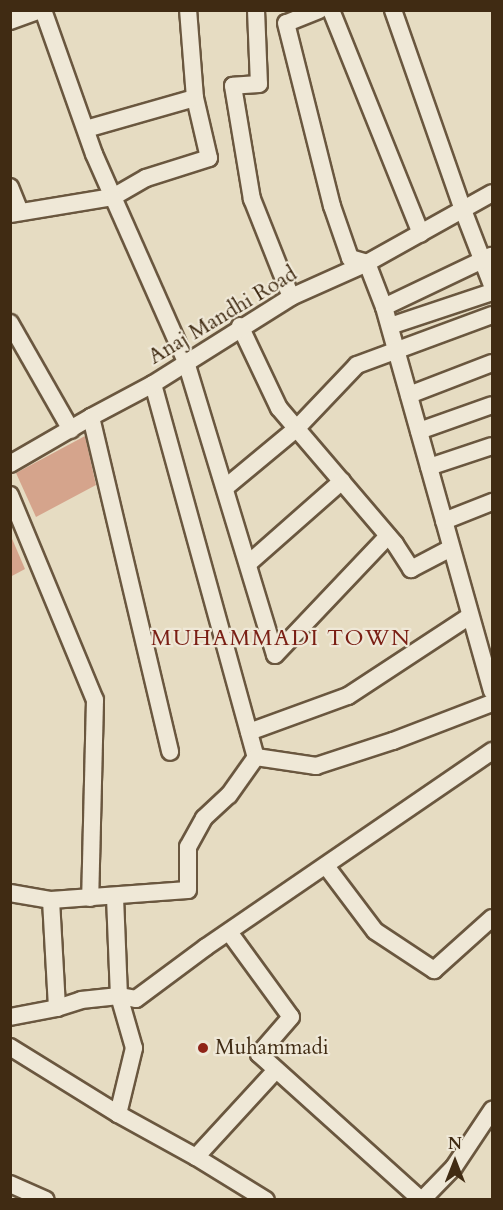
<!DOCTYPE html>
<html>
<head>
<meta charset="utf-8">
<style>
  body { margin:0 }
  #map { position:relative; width:503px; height:1210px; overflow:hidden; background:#e6dcc2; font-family:Cardo,serif }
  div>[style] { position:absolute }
  .building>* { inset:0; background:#d5a48c }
  .roads { filter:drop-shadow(2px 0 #6a573f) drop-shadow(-2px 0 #6a573f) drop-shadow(0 2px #6a573f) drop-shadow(0 -2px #6a573f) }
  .minor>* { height:16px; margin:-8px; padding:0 8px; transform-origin:8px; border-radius:8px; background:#efe8d7 }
  .dots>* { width:16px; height:16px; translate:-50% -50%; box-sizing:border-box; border:3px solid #efe8d7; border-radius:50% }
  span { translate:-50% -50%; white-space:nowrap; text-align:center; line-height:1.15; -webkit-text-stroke:4.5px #efe8d7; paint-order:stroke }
  .street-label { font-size:21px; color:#402b13 }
  .poi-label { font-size:21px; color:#402b13 }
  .left { translate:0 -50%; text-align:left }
  .neighbourhood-label { font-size:22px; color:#7a1f14; letter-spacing:1.5px }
  .frame { position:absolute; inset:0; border:12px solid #402b13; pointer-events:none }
  .north { position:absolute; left:425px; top:1132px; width:60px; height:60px; -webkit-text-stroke:4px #efe8d7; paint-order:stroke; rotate:0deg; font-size:16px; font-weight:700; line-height:24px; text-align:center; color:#402b13 }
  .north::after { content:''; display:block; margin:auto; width:21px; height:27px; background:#402b13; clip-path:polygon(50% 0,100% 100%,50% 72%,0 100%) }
</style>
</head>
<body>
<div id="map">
  <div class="building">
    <div style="clip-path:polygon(85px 436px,96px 485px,36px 517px,16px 473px)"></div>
    <div style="clip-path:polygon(10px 534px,25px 569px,10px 577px)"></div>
  </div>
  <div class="roads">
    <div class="minor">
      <div style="left:43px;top:10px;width:153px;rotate:70.5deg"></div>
      <div style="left:94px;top:154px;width:47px;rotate:66.2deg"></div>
      <div style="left:113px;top:197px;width:38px;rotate:-30deg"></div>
      <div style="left:146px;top:178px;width:66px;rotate:-17.6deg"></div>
      <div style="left:209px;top:158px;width:62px;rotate:-103.1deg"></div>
      <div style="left:256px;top:10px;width:74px;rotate:87.7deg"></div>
      <div style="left:259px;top:84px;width:26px;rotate:176deg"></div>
      <div style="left:233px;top:86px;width:115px;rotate:80.5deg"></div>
      <div style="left:252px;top:199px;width:105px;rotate:68.3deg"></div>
      <div style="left:319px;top:10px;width:35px;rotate:158deg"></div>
      <div style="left:286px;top:23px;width:189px;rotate:75.9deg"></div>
      <div style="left:332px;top:206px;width:55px;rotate:70.9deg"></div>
      <div style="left:350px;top:258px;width:18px;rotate:16deg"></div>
      <div style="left:367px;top:263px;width:47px;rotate:68.9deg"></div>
      <div style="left:384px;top:307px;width:399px;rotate:74.3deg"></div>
      <div style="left:331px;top:10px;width:241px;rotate:68.1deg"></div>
      <div style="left:393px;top:10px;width:212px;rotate:70.7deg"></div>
      <div style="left:463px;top:210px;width:80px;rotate:68.9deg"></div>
      <div style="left:10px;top:21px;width:33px;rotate:-20deg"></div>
      <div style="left:86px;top:129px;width:113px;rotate:-15.9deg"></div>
      <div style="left:195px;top:98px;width:88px;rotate:-94.5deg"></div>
      <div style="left:10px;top:187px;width:27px;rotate:68deg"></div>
      <div style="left:10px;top:214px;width:104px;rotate:-9.4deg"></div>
      <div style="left:113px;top:197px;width:180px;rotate:66.1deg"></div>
      <div style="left:186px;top:362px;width:306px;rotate:73.1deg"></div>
      <div style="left:275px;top:655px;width:164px;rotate:-46.5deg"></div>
      <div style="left:384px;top:307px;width:119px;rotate:-25.5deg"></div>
      <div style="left:10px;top:323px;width:123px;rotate:60.3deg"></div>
      <div style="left:240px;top:326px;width:91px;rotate:64.6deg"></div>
      <div style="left:279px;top:408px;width:179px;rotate:49.5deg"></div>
      <div style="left:395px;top:544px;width:30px;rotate:57deg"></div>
      <div style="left:411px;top:569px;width:45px;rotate:-27.7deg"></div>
      <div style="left:390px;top:326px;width:108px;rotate:-18.4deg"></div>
      <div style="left:153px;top:384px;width:387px;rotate:74.6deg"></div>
      <div style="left:409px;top:395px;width:89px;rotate:-21.1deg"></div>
      <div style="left:91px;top:417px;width:344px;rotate:76.7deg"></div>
      <div style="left:419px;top:431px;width:77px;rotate:-19.6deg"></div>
      <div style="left:10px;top:464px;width:94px;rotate:-30.1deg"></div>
      <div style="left:91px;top:417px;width:70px;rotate:-28deg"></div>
      <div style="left:153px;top:384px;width:163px;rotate:-32.2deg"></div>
      <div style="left:291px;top:297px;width:83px;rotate:-24.1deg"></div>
      <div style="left:367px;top:263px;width:143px;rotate:-29.2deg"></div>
      <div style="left:429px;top:467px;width:66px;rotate:-18.4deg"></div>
      <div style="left:226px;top:487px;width:92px;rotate:-39.7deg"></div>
      <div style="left:297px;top:428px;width:87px;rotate:-46.4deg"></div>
      <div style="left:357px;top:365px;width:144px;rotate:-20.3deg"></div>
      <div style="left:10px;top:495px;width:222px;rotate:67.5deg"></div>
      <div style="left:95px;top:700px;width:198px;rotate:91.4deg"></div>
      <div style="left:444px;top:521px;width:52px;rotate:-21.6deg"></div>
      <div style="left:249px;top:563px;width:124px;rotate:-41.4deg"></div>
      <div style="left:249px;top:732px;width:105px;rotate:-20deg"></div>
      <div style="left:348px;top:696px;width:146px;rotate:-33.3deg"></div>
      <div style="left:256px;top:757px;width:61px;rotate:8.5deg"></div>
      <div style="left:316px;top:766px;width:81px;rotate:-18deg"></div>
      <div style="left:393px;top:741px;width:106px;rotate:-21deg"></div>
      <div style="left:326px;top:866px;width:81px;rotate:53deg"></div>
      <div style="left:375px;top:931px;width:71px;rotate:33.5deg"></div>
      <div style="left:434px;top:970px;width:78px;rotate:-41.9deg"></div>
      <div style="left:10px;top:893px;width:42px;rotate:9.7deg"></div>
      <div style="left:51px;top:900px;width:137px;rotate:-4.2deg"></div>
      <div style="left:188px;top:890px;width:43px;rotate:-90deg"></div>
      <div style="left:188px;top:847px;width:33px;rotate:-61deg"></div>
      <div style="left:204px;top:818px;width:34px;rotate:-43deg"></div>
      <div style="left:229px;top:795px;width:47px;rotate:-54.6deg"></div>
      <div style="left:115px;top:897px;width:99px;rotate:87.7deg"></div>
      <div style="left:119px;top:996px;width:54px;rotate:73.9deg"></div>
      <div style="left:134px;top:1048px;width:68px;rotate:103.6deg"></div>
      <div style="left:51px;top:900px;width:108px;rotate:86.8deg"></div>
      <div style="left:229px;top:932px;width:105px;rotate:53.9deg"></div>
      <div style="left:291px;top:1017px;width:49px;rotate:130.9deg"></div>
      <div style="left:259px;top:1054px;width:218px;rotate:42deg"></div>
      <div style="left:10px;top:1017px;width:48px;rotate:-10.8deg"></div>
      <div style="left:57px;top:1008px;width:25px;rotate:-18deg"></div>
      <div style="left:81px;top:1000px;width:38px;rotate:-6deg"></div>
      <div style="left:119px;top:996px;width:17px;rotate:10deg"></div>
      <div style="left:136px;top:999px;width:87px;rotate:-36.6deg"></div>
      <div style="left:206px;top:947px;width:347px;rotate:-34.4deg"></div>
      <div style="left:10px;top:1047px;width:127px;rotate:31.8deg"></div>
      <div style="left:118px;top:1114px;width:89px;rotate:28.9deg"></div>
      <div style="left:196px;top:1157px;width:82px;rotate:31.6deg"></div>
      <div style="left:196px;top:1157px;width:118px;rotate:-47.4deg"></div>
      <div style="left:10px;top:1184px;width:39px;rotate:24deg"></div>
      <div style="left:422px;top:1200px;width:46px;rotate:-45.9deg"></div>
      <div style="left:454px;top:1167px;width:69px;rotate:-56.3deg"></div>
    </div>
  </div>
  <div class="dots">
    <div style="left:203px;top:1048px;background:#8f2418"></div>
  </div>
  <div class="street-label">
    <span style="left:223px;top:316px;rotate:-31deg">Anaj Mandhi Road</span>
  </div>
  <div class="poi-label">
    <span class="left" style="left:215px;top:1048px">Muhammadi</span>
  </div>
  <div class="neighbourhood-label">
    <span style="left:281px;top:639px">MUHAMMADI TOWN</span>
  </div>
  <div class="frame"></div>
  <div class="north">N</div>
</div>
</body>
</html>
